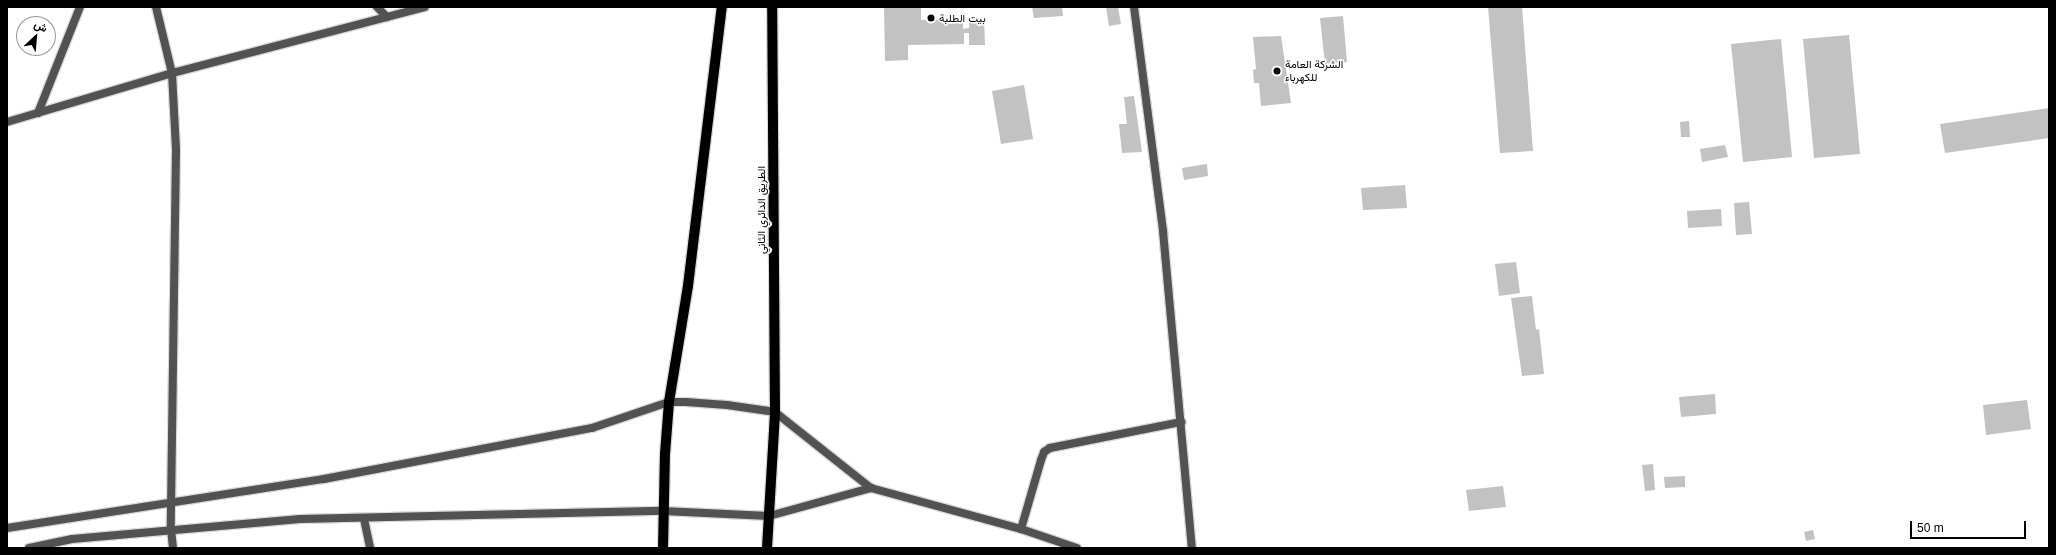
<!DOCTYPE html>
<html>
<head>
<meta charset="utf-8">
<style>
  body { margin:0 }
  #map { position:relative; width:2056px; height:555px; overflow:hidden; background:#fff; font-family:Helvetica,Vazirmatn,sans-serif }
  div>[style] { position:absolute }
  .building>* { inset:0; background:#c2c2c2 }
  .roads { filter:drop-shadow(1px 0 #dbdbdb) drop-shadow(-1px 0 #dbdbdb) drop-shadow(0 1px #dbdbdb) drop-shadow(0 -1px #dbdbdb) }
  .minor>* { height:8px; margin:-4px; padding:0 4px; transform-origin:4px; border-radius:4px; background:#525252 }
  .primary>* { height:10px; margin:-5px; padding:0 5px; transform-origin:5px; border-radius:5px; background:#000 }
  .dots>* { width:11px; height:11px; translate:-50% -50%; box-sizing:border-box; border:2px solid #fff; border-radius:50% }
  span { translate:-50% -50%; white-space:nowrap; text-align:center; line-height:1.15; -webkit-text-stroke:3px #fff; paint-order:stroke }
  .poi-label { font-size:11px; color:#000 }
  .left { translate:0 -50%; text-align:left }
  .street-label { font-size:11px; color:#000 }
  .frame { position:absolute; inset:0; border:8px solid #000; pointer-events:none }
  .north { position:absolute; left:16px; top:16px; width:40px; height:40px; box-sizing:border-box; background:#fff; border:1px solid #999; border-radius:50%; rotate:26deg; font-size:11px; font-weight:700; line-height:16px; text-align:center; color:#000 }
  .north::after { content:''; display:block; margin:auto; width:14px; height:18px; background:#000; clip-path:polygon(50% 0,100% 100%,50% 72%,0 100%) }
  .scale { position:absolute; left:1910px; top:521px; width:116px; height:18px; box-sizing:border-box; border:2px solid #000; border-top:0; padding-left:5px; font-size:12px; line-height:14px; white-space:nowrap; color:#000; -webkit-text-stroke:3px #fff; paint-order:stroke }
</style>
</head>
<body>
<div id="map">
  <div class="building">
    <div style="clip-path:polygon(884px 7px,921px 7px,921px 20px,963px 19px,963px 29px,969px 28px,969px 18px,984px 18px,985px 45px,969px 45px,969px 33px,964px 33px,964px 44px,908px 45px,908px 60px,885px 61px)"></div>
    <div style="clip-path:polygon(1032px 7px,1062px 7px,1063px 16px,1034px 18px)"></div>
    <div style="clip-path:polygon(1106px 7px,1118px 7px,1121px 24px,1109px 26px)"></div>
    <div style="clip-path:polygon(1488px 7px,1522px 7px,1533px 151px,1500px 153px)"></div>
    <div style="clip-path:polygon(1343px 16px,1347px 62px,1325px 64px,1320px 18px)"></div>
    <div style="clip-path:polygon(1849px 35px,1860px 154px,1814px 158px,1803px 39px)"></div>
    <div style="clip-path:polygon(1281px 36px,1291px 103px,1261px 106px,1259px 83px,1254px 83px,1253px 70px,1256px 69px,1253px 37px)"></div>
    <div style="clip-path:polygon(1781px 39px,1792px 157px,1743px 162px,1731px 44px)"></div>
    <div style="clip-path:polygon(1024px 85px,1033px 139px,1001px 144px,992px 91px)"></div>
    <div style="clip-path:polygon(1134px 96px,1142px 152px,1122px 153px,1119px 124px,1127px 124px,1124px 97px)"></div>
    <div style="clip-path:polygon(2049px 108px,2049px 138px,1945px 153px,1940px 124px)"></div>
    <div style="clip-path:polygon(1689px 121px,1690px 137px,1681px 137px,1680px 122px)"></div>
    <div style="clip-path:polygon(1725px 145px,1728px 157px,1702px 162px,1700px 149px)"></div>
    <div style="clip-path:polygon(1207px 164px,1208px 176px,1184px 180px,1182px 168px)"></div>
    <div style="clip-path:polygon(1405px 185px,1407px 208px,1363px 210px,1361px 188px)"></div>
    <div style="clip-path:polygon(1749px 202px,1752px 234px,1736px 235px,1734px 203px)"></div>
    <div style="clip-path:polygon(1721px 209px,1722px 226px,1688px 228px,1687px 211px)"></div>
    <div style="clip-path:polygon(1516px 262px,1520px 293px,1499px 296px,1495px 264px)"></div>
    <div style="clip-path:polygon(1532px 296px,1536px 330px,1539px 329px,1544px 374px,1522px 376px,1511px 298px)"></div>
    <div style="clip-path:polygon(1715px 394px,1716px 414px,1681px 417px,1679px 397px)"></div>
    <div style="clip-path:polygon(2027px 400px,2031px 429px,1986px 435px,1983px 405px)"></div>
    <div style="clip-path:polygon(1653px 464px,1655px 490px,1645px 491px,1642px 465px)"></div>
    <div style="clip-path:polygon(1685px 476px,1685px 487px,1665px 488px,1664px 477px)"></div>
    <div style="clip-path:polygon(1503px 486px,1506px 507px,1469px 511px,1466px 490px)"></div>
    <div style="clip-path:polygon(1813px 530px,1815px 539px,1806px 541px,1804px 532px)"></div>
  </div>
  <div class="roads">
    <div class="minor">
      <div style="left:156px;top:7px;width:68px;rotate:76.4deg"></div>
      <div style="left:172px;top:73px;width:77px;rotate:87deg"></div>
      <div style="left:176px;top:150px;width:379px;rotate:90.8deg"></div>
      <div style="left:171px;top:529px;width:19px;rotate:84deg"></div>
      <div style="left:377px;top:7px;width:14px;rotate:45deg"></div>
      <div style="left:1134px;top:7px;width:226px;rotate:82.6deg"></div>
      <div style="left:1163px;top:231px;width:318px;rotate:84.8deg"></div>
      <div style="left:38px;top:113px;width:114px;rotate:-68.4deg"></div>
      <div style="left:7px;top:122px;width:172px;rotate:-16.5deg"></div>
      <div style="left:172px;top:73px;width:261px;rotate:-14.6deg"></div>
      <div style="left:364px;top:519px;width:30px;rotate:78deg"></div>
      <div style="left:7px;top:528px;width:321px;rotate:-8.8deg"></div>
      <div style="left:324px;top:479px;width:273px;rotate:-10.8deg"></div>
      <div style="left:592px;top:428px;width:81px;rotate:-18.7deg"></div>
      <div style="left:669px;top:402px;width:17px"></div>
      <div style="left:686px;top:402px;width:41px;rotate:4.2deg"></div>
      <div style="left:727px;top:405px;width:49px;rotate:8.3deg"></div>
      <div style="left:775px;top:412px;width:122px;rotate:38.4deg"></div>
      <div style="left:871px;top:488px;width:156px;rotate:15.3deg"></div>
      <div style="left:1021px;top:529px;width:59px;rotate:18.7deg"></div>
      <div style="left:1021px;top:529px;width:72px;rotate:-73.8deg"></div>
      <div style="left:1041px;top:460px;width:9px;rotate:-69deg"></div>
      <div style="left:1044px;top:452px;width:7px;rotate:-34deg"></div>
      <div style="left:1050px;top:448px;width:134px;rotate:-11.2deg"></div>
      <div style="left:29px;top:548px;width:44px;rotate:-11.8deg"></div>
      <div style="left:72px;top:539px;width:229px;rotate:-5deg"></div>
      <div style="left:300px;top:519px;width:363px;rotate:-1.3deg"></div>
      <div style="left:663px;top:511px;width:106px;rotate:2.7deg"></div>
      <div style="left:769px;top:516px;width:106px;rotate:-15.4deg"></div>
    </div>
    <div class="primary">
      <div style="left:663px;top:548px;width:94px;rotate:-88.8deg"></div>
      <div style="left:665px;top:454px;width:52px;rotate:-85.6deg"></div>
      <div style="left:669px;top:402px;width:118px;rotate:-80.7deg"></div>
      <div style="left:688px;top:286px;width:281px;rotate:-83.1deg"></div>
      <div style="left:767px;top:548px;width:136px;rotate:-86.6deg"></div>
      <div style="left:775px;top:412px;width:405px;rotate:-90.4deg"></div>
    </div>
  </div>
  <div class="dots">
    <div style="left:931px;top:18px;background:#000"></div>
    <div style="left:1277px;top:71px;background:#000"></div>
  </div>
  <div class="poi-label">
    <span class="left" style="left:939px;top:18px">بيت الطلبة</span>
    <span class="left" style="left:1285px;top:71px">الشركة العامة<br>للكهرباء</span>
  </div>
  <div class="street-label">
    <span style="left:761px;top:210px;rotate:-90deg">الطريق الدائري الثاني</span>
  </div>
  <div class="frame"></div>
  <div class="north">ش</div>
  <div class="scale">50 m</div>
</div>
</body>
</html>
